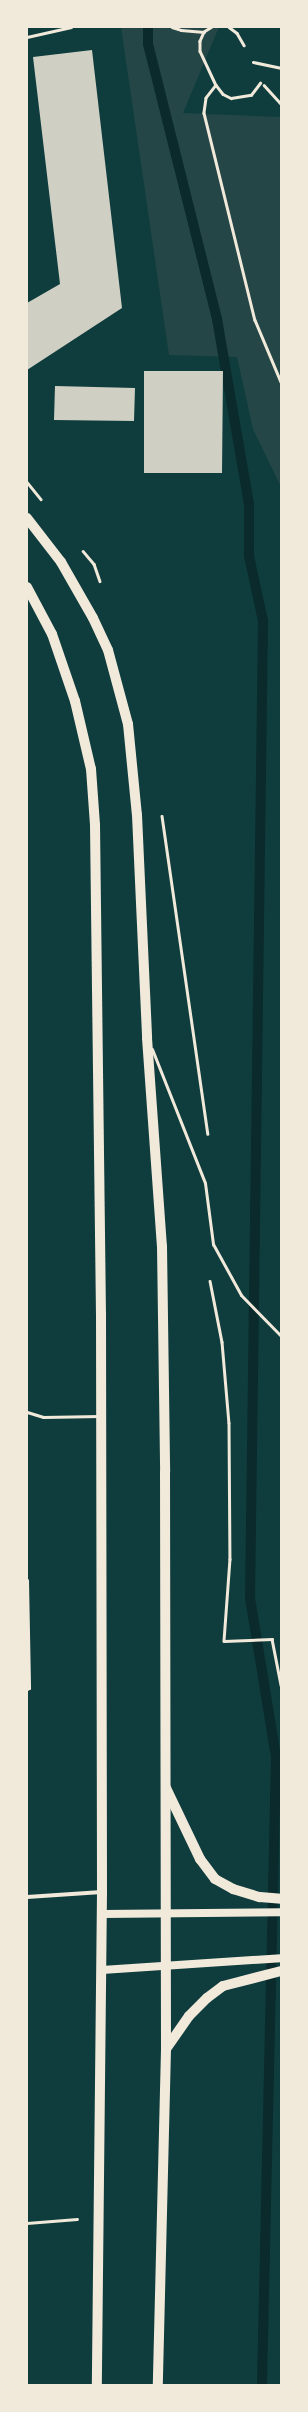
<!DOCTYPE html>
<html>
<head>
<meta charset="utf-8">
<style>
  body { margin:0 }
  #map { position:relative; width:308px; height:2412px; overflow:hidden; background:#0f3d3e; font-family:"Golos Text",sans-serif }
  div>[style] { position:absolute }
  .green>* { inset:0; background:#244646 }
  .stream>* { height:10px; margin:-5px; padding:0 5px; transform-origin:5px; border-radius:5px; background:#0a2a2b }
  .building>* { inset:0; background:#cfcfc3 }
  .path>* { height:2.5px; margin:-1.25px; padding:0 1.25px; transform-origin:1.25px; border-radius:1.25px; background:#f1e9da }
  .service>* { height:3px; margin:-1.5px; padding:0 1.5px; transform-origin:1.5px; border-radius:1.5px; background:#f1e9da }
  .minor>* { height:4px; margin:-2px; padding:0 2px; transform-origin:2px; border-radius:2px; background:#f1e9da }
  .secondary>* { height:8px; margin:-4px; padding:0 4px; transform-origin:4px; border-radius:4px; background:#f1e9da }
  .primary>* { height:10px; margin:-5px; padding:0 5px; transform-origin:5px; border-radius:5px; background:#f1e9da }
  span { translate:-50% -50%; white-space:nowrap; text-align:center; line-height:1.15; -webkit-text-stroke:3px #f1e9da; paint-order:stroke }
  .frame { position:absolute; inset:0; border:28px solid #f1e9da; pointer-events:none }
</style>
</head>
<body>
<div id="map">
  <div class="green">
    <div style="clip-path:polygon(121px 27px,219px 27px,183px 113px,281px 117px,281px 487px,253px 429px,237px 357px,169px 355px)"></div>
  </div>
  <div class="stream">
    <div style="left:148px;top:27px;width:17px;rotate:90deg"></div>
    <div style="left:148px;top:44px;width:284px;rotate:75.9deg"></div>
    <div style="left:217px;top:319px;width:188px;rotate:80.2deg"></div>
    <div style="left:249px;top:504px;width:52px;rotate:90deg"></div>
    <div style="left:249px;top:556px;width:66px;rotate:77.8deg"></div>
    <div style="left:263px;top:621px;width:977px;rotate:90.76deg"></div>
    <div style="left:250px;top:1598px;width:161px;rotate:80.7deg"></div>
    <div style="left:276px;top:1757px;width:628px;rotate:91.28deg"></div>
  </div>
  <div class="building">
    <div style="clip-path:polygon(92px 50px,122px 308px,27px 370px,27px 303px,60px 284px,33px 57px)"></div>
    <div style="clip-path:polygon(144px 371px,223px 371px,222px 473px,144px 473px)"></div>
    <div style="clip-path:polygon(55px 386px,135px 388px,134px 421px,54px 420px)"></div>
  </div>
  <div class="path">
    <div style="left:172px;top:27px;width:9px;rotate:18deg"></div>
    <div style="left:181px;top:30px;width:23px;rotate:5deg"></div>
    <div style="left:212px;top:27px;width:9px;rotate:148deg"></div>
    <div style="left:204px;top:32px;width:10px;rotate:114deg"></div>
    <div style="left:200px;top:41px;width:10px;rotate:90deg"></div>
    <div style="left:200px;top:51px;width:38px;rotate:65deg"></div>
    <div style="left:216px;top:85px;width:11px;rotate:52deg"></div>
    <div style="left:223px;top:94px;width:9px;rotate:27deg"></div>
    <div style="left:231px;top:98px;width:20px;rotate:-9deg"></div>
    <div style="left:251px;top:95px;width:15px;rotate:-53deg"></div>
    <div style="left:229px;top:27px;width:10px;rotate:37deg"></div>
    <div style="left:237px;top:33px;width:14px;rotate:60deg"></div>
    <div style="left:27px;top:37px;width:45px;rotate:-12.8deg"></div>
    <div style="left:216px;top:85px;width:16px;rotate:128deg"></div>
    <div style="left:206px;top:98px;width:15px;rotate:98deg"></div>
    <div style="left:204px;top:113px;width:213px;rotate:76.2deg"></div>
    <div style="left:255px;top:320px;width:67px;rotate:67.2deg"></div>
    <div style="left:264px;top:85px;width:25px;rotate:48deg"></div>
    <div style="left:27px;top:482px;width:22px;rotate:51deg"></div>
    <div style="left:83px;top:551px;width:17px;rotate:50deg"></div>
    <div style="left:94px;top:564px;width:18px;rotate:71deg"></div>
    <div style="left:162px;top:816px;width:321px;rotate:81.8deg"></div>
    <div style="left:210px;top:1281px;width:62px;rotate:78.9deg"></div>
    <div style="left:222px;top:1342px;width:81px;rotate:85.1deg"></div>
    <div style="left:229px;top:1423px;width:136px;rotate:89.6deg"></div>
    <div style="left:230px;top:1559px;width:82px;rotate:94.2deg"></div>
    <div style="left:224px;top:1641px;width:48px;rotate:-2.4deg"></div>
    <div style="left:272px;top:1639px;width:47px;rotate:78.9deg"></div>
    <div style="left:27px;top:2223px;width:50px;rotate:-4.6deg"></div>
  </div>
  <div class="service">
    <div style="left:253px;top:62px;width:29px;rotate:12deg"></div>
    <div style="left:152px;top:1049px;width:144px;rotate:68.4deg"></div>
    <div style="left:205px;top:1183px;width:62px;rotate:82.5deg"></div>
    <div style="left:213px;top:1244px;width:58px;rotate:61.2deg"></div>
    <div style="left:241px;top:1295px;width:57px;rotate:45.7deg"></div>
    <div style="left:27px;top:1412px;width:17px;rotate:17deg"></div>
    <div style="left:43px;top:1417px;width:57px;rotate:-1deg"></div>
    <div style="left:27px;top:1580px;width:108px;rotate:88.9deg"></div>
    <div style="left:29px;top:1688px;width:2px;rotate:153deg"></div>
  </div>
  <div class="minor">
    <div style="left:27px;top:1897px;width:75px;rotate:-3.8deg"></div>
  </div>
  <div class="secondary">
    <div style="left:102px;top:1914px;width:179px;rotate:-0.6deg"></div>
    <div style="left:102px;top:1970px;width:179px;rotate:-3.8deg"></div>
  </div>
  <div class="primary">
    <div style="left:27px;top:518px;width:56px;rotate:52.3deg"></div>
    <div style="left:61px;top:562px;width:64px;rotate:60.3deg"></div>
    <div style="left:93px;top:618px;width:35px;rotate:65deg"></div>
    <div style="left:108px;top:650px;width:77px;rotate:74.9deg"></div>
    <div style="left:128px;top:724px;width:91px;rotate:84.4deg"></div>
    <div style="left:137px;top:815px;width:223px;rotate:87.4deg"></div>
    <div style="left:147px;top:1038px;width:209px;rotate:85.9deg"></div>
    <div style="left:162px;top:1246px;width:226px;rotate:89.2deg"></div>
    <div style="left:165px;top:1472px;width:577px;rotate:89.9deg"></div>
    <div style="left:166px;top:2049px;width:336px;rotate:91.4deg"></div>
    <div style="left:27px;top:587px;width:53px;rotate:62deg"></div>
    <div style="left:52px;top:634px;width:71px;rotate:71.1deg"></div>
    <div style="left:75px;top:701px;width:70px;rotate:76.8deg"></div>
    <div style="left:91px;top:769px;width:56px;rotate:85.9deg"></div>
    <div style="left:95px;top:825px;width:489px;rotate:89.3deg"></div>
    <div style="left:101px;top:1314px;width:578px;rotate:89.9deg"></div>
    <div style="left:102px;top:1892px;width:493px;rotate:90.6deg"></div>
    <div style="left:166px;top:1788px;width:79px;rotate:64.4deg"></div>
    <div style="left:200px;top:1859px;width:25px;rotate:53deg"></div>
    <div style="left:215px;top:1879px;width:21px;rotate:29deg"></div>
    <div style="left:233px;top:1889px;width:28px;rotate:17deg"></div>
    <div style="left:260px;top:1897px;width:21px;rotate:5deg"></div>
    <div style="left:166px;top:2049px;width:40px;rotate:-55.1deg"></div>
    <div style="left:189px;top:2016px;width:25px;rotate:-45deg"></div>
    <div style="left:207px;top:1998px;width:20px;rotate:-37deg"></div>
    <div style="left:223px;top:1986px;width:60px;rotate:-14.5deg"></div>
  </div>
  <div class="frame"></div>
</div>
</body>
</html>
